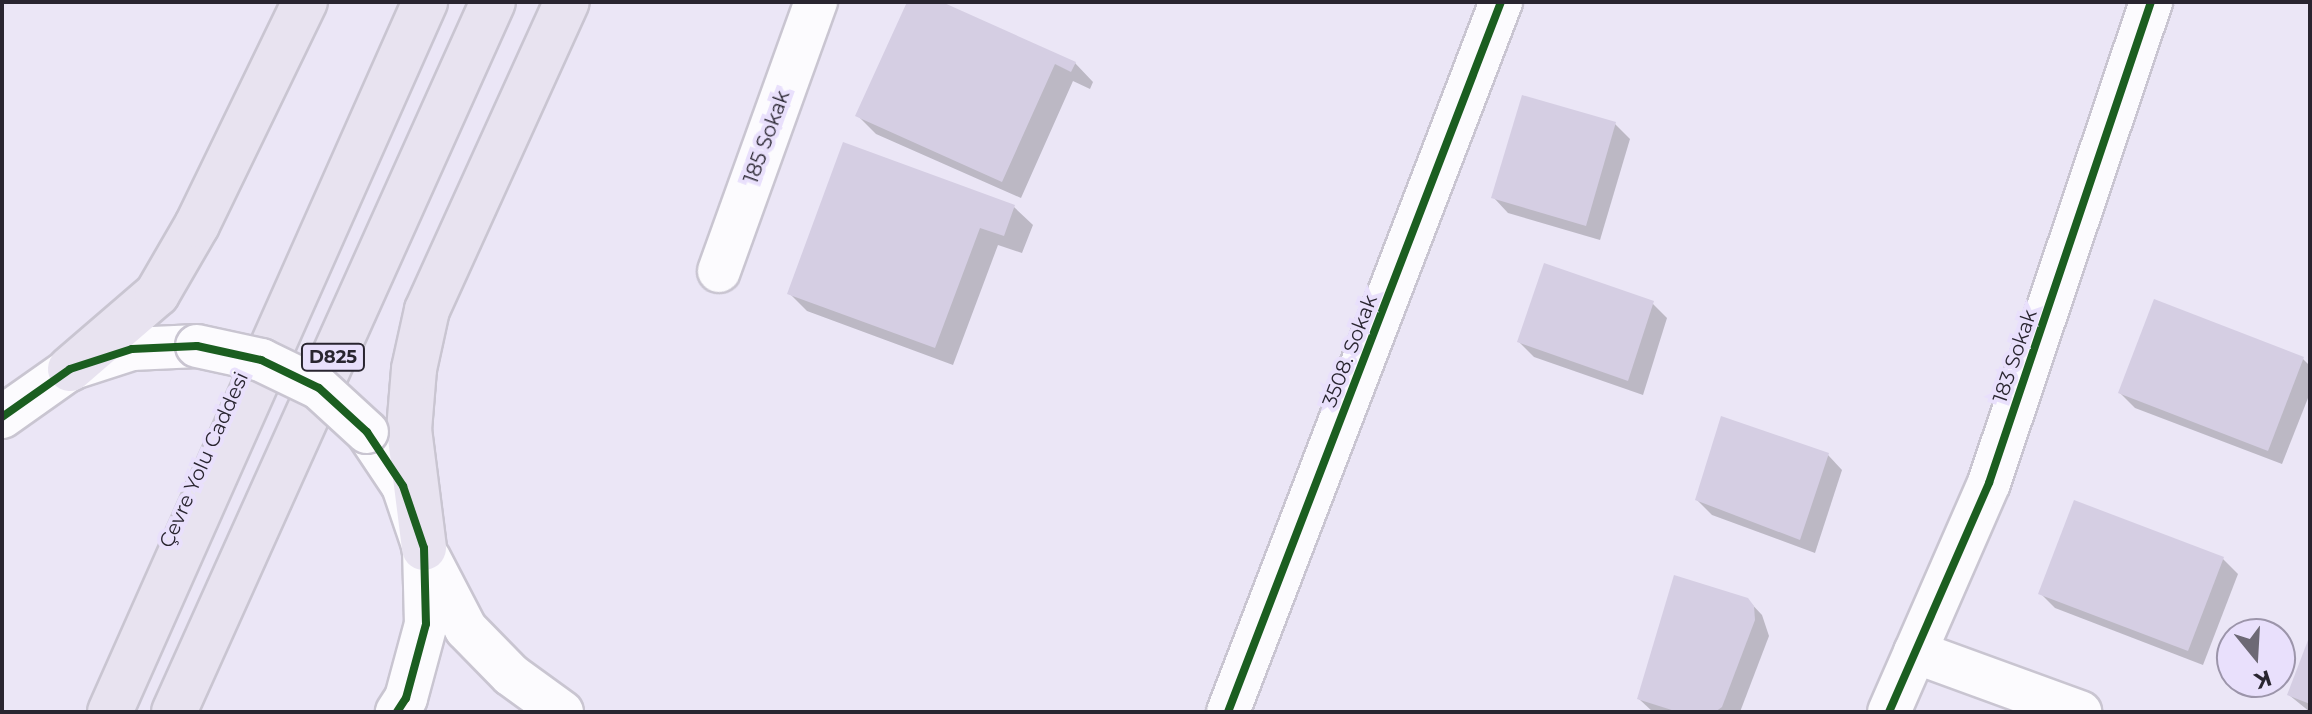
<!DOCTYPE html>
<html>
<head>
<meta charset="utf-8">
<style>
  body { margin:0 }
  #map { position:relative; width:2312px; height:714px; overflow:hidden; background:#ebe6f6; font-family:Montserrat,sans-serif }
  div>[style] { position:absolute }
  .shadow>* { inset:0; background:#0003 }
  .building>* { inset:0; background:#d5cee3 }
  .roads { filter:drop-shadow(2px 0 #c9c5d1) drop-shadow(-2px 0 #c9c5d1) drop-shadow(0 2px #c9c5d1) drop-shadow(0 -2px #c9c5d1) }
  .minor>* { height:42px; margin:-21px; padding:0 21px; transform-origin:21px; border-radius:21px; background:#fcfbfe }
  .highway>* { height:44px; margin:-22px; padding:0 22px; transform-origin:22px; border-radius:22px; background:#e8e3f0 }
  .bridges { filter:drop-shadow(2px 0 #c9c5d1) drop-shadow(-2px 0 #c9c5d1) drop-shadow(0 2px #c9c5d1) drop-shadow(0 -2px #c9c5d1) }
  .minor-bridge>* { height:42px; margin:-21px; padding:0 21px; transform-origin:21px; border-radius:21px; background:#fcfbfe }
  .cycleway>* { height:8px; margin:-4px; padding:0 4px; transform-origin:4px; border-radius:4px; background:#1b5e20 }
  span { translate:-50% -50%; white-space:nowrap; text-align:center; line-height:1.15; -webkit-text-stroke:8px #e9e0fc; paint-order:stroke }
  .shield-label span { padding:2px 6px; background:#e9e0fc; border:2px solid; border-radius:6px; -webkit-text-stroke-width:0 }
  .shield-label { font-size:18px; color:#292530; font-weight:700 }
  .street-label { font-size:20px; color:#292530 }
  .frame { position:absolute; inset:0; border:4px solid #292530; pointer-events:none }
  .north { position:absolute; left:2216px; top:618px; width:80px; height:80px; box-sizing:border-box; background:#e9e0fc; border:2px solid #9c95aa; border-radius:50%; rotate:162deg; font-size:22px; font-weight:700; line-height:32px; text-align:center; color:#292530 }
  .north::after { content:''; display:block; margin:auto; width:28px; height:36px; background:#6d6975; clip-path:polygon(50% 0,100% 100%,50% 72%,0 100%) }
</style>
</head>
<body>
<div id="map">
  <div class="shadow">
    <div style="clip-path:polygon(909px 2px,937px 2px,1075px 63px,1093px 82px,1090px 89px,1073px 81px,1021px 198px,876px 134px,858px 116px)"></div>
    <div style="clip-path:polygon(1615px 124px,1630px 139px,1600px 240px,1508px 213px,1494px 198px)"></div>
    <div style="clip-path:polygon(844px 144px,1014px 207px,1033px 225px,1022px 253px,998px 245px,953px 365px,807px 311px,789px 293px)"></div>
    <div style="clip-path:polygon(1652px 303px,1667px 318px,1643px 395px,1534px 357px,1519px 342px)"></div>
    <div style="clip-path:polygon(2303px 359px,2310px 366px,2310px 393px,2282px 464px,2135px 408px,2120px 393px)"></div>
    <div style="clip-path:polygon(1828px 455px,1842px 470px,1815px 553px,1712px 515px,1697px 500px)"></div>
    <div style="clip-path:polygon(2223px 559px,2238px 574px,2203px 665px,2055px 608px,2040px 593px)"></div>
    <div style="clip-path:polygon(1747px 599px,1762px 615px,1769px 636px,1740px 712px,1653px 712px,1639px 699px)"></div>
    <div style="clip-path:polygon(2310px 640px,2310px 712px,2289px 695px)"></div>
  </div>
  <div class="building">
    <div style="clip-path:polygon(907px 2px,942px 2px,1076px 62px,1071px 72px,1055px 64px,1002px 182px,855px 116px)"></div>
    <div style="clip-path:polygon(1522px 95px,1616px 122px,1586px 226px,1491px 198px)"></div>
    <div style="clip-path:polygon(843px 142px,1015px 205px,1004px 236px,980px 228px,935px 348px,787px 294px)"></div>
    <div style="clip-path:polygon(1544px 263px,1654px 301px,1628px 381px,1517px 342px)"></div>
    <div style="clip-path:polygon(2154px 299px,2304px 357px,2268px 451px,2118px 393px)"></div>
    <div style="clip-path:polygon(1721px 416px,1829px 453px,1800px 540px,1695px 500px)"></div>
    <div style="clip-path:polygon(2074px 500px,2224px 557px,2188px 651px,2038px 594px)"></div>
    <div style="clip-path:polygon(1674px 575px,1748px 598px,1754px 606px,1755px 620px,1722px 707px,1715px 712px,1678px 712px,1637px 699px)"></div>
    <div style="clip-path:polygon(2310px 635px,2310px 704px,2287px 695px)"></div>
  </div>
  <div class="roads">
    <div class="minor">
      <div style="left:719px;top:271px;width:286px;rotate:-70.2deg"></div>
      <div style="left:2px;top:417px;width:83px;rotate:-35.2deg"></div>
      <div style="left:70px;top:369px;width:65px;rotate:-17.9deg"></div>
      <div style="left:132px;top:349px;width:65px;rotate:-2.6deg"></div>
      <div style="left:367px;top:432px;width:65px;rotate:56.3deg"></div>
      <div style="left:403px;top:486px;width:65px;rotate:71.3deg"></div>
      <div style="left:424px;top:548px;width:76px;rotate:88.5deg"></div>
      <div style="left:426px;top:624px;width:77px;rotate:105.1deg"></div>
      <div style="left:406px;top:698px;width:17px;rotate:123deg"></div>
      <div style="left:429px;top:558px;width:80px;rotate:62.5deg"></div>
      <div style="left:466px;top:629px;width:64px;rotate:45.6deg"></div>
      <div style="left:511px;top:675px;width:63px;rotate:36deg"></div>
      <div style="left:1915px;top:652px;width:176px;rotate:20deg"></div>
      <div style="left:1228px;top:712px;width:761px;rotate:-68.97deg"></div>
      <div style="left:1889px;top:712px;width:250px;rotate:-66.4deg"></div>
      <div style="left:1989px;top:483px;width:508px;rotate:-71.39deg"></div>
    </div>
    <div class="highway">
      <div style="left:70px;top:369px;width:115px;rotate:-40.8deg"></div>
      <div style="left:157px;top:294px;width:80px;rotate:-59.9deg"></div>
      <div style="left:197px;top:225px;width:248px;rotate:-64.2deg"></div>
      <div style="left:424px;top:548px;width:119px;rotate:-97.2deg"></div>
      <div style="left:409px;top:430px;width:61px;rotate:-85.3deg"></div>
      <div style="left:414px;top:369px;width:60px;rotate:-77.6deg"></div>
      <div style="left:427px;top:310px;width:338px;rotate:-65.6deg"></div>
      <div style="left:110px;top:712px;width:777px;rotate:-66.07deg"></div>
      <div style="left:174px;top:712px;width:778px;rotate:-65.81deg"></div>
    </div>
  </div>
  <div class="bridges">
    <div class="minor-bridge">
      <div style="left:197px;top:346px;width:66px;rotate:12.3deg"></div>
      <div style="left:261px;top:360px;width:64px;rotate:25.8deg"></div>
      <div style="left:319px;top:388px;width:65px;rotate:42.5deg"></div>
    </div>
  </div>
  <div class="cycleway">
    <div style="left:2px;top:417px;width:83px;rotate:-35.2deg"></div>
    <div style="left:70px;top:369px;width:65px;rotate:-17.9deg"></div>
    <div style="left:132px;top:349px;width:65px;rotate:-2.6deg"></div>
    <div style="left:197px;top:346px;width:66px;rotate:12.3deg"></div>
    <div style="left:261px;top:360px;width:64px;rotate:25.8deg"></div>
    <div style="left:319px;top:388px;width:65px;rotate:42.5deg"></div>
    <div style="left:367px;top:432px;width:65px;rotate:56.3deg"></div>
    <div style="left:403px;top:486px;width:65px;rotate:71.3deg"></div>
    <div style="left:424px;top:548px;width:76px;rotate:88.5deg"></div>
    <div style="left:426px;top:624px;width:77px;rotate:105.1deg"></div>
    <div style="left:406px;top:698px;width:17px;rotate:123deg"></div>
    <div style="left:1228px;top:712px;width:761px;rotate:-68.97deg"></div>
    <div style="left:1889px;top:712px;width:250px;rotate:-66.4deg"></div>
    <div style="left:1989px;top:483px;width:508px;rotate:-71.39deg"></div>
  </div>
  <div class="shield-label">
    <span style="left:333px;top:357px">D825</span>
  </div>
  <div class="street-label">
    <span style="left:767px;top:137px;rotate:-70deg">185 Sokak</span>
    <span style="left:1350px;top:351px;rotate:-69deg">3508. Sokak</span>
    <span style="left:2015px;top:356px;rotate:-71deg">183 Sokak</span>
    <span style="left:204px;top:460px;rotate:-66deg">Çevre Yolu Caddesi</span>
  </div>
  <div class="frame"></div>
  <div class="north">K</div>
</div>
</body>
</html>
